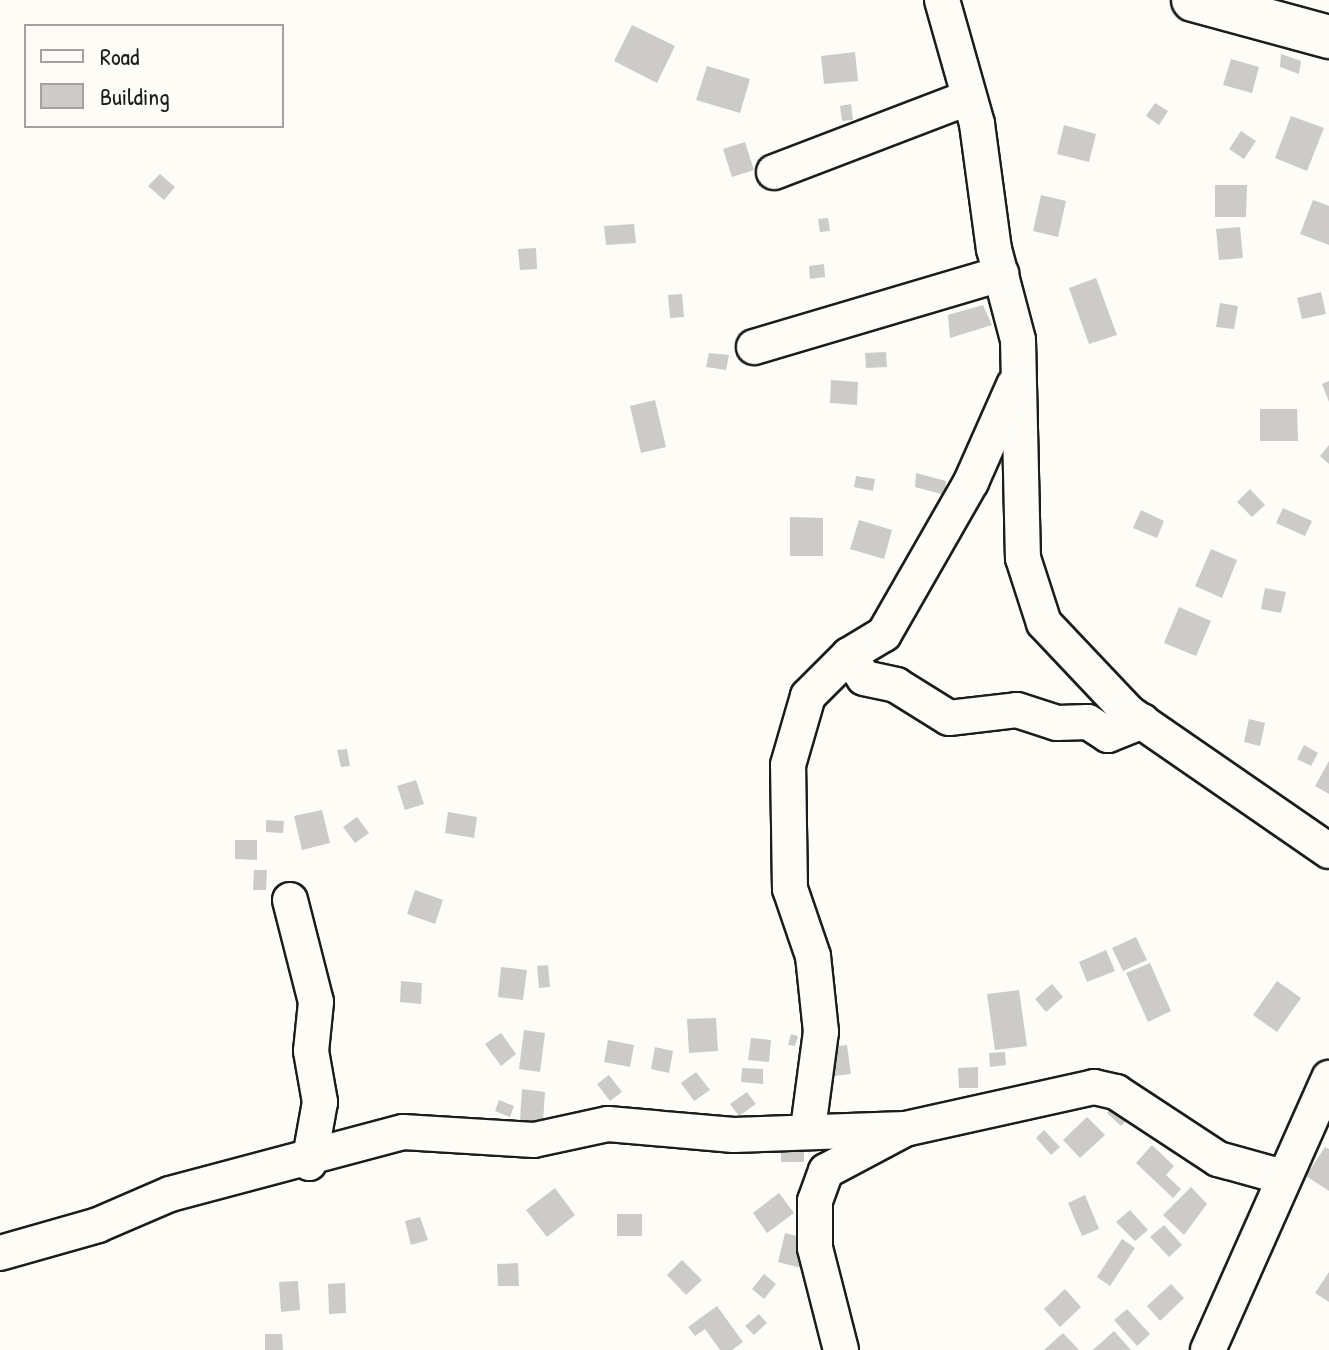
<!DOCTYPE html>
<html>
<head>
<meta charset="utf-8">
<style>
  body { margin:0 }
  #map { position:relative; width:1329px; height:1350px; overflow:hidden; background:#fdfcf7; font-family:"Patrick Hand",sans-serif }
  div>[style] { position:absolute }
  .building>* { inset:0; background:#cccbc8 }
  .roads { filter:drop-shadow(2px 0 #1c1c1c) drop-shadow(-2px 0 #1c1c1c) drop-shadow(0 2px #1c1c1c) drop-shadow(0 -2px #1c1c1c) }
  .minor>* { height:34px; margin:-17px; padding:0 17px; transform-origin:17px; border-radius:17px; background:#fdfcf7 }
  .tertiary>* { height:42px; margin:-21px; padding:0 21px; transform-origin:21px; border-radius:21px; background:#fdfcf7 }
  span { translate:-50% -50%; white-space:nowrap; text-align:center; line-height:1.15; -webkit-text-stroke:8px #fdfcf7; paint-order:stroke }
  .legend { position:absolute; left:24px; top:24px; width:260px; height:104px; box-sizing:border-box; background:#fdfcf7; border:2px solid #a3a29f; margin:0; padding:10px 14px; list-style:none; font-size:24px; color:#1c1c1c }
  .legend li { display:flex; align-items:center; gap:16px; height:40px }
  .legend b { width:40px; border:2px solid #a3a29f }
</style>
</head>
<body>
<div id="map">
  <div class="building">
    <div style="clip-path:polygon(632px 25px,675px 46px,657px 83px,614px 61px)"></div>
    <div style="clip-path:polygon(855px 52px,858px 81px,824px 84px,821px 56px)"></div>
    <div style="clip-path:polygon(1281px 54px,1301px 61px,1299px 74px,1280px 67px)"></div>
    <div style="clip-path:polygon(1231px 59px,1259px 67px,1252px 93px,1223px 85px)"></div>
    <div style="clip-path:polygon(707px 66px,750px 79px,740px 113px,696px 100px)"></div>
    <div style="clip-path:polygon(1155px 103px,1168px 111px,1159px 125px,1146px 116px)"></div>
    <div style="clip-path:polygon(851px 104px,853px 120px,842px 121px,840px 106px)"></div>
    <div style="clip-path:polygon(1291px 116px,1324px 128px,1307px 171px,1275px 158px)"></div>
    <div style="clip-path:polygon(1064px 125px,1096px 134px,1089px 162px,1057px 154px)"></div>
    <div style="clip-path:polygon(1241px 131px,1256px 141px,1244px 159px,1229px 149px)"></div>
    <div style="clip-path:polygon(745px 142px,754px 170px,732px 177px,723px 149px)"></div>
    <div style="clip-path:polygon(160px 174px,175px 187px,164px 200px,148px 186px)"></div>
    <div style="clip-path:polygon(1215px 185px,1247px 185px,1246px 217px,1215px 217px)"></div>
    <div style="clip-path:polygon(1041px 195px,1066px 201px,1058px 237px,1033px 231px)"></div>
    <div style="clip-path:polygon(1313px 200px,1329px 206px,1329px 245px,1300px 234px)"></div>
    <div style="clip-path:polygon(828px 218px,830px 231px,820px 232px,818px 219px)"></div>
    <div style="clip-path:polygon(634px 224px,636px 243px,606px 245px,604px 226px)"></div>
    <div style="clip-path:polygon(1240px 227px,1243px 258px,1219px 260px,1216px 229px)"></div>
    <div style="clip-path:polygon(536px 248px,537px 269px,520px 270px,518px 249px)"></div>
    <div style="clip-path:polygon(824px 264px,825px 277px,810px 279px,809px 266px)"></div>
    <div style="clip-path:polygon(1096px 278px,1117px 335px,1089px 344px,1069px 288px)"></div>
    <div style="clip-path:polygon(1321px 292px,1326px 314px,1302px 319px,1297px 298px)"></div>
    <div style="clip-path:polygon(682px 294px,684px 317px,670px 318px,668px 295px)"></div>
    <div style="clip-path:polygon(1220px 303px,1238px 306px,1234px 329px,1216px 327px)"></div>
    <div style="clip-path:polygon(983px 305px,992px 325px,950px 338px,948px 315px)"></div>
    <div style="clip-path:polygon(886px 352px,887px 367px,866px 368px,865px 353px)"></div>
    <div style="clip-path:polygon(709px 353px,729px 355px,726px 370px,706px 367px)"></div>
    <div style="clip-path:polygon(831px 380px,858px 382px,857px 405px,830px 403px)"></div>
    <div style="clip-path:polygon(1329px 381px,1329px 402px,1322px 384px)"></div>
    <div style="clip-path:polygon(655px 400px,666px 447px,641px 453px,630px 406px)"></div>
    <div style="clip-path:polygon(1260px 409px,1297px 409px,1298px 441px,1260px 441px)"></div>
    <div style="clip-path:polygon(1329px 445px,1329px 464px,1320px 456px)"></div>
    <div style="clip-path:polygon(916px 473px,946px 481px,945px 495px,915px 487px)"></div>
    <div style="clip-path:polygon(856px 476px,875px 479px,873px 491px,854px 487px)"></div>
    <div style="clip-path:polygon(1250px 489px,1265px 505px,1252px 517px,1237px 502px)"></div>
    <div style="clip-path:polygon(1283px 508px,1312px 521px,1305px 536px,1276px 523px)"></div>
    <div style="clip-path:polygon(1141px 510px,1164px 521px,1157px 538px,1133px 528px)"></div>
    <div style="clip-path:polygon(790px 517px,823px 518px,823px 556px,790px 556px)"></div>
    <div style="clip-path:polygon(859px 520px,892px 530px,884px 559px,850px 549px)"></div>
    <div style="clip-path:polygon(1211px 549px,1237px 560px,1222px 598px,1195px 586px)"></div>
    <div style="clip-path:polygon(1265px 588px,1286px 592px,1281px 613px,1261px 609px)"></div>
    <div style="clip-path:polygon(1179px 607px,1211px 621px,1196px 656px,1164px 643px)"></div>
    <div style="clip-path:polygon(1249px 719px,1265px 723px,1260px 746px,1244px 742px)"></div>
    <div style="clip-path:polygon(1304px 745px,1318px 753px,1311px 766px,1297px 759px)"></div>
    <div style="clip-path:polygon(347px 749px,350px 766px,341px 767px,337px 750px)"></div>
    <div style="clip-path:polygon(1329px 761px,1329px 794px,1315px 786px)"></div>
    <div style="clip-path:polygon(416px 780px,424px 804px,405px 810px,397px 786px)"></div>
    <div style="clip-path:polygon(322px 810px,330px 843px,302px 850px,294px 816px)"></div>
    <div style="clip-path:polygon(448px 812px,477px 817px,474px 838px,445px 833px)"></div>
    <div style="clip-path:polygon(357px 817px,369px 833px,355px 843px,343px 827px)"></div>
    <div style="clip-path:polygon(266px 820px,284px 821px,283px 833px,266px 832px)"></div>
    <div style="clip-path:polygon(235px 840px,257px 840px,257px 860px,235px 859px)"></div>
    <div style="clip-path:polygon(254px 870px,267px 870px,266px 890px,253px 890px)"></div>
    <div style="clip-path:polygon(415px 890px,443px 900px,435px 924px,407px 914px)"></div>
    <div style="clip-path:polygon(1136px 937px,1147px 960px,1123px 971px,1112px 948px)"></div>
    <div style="clip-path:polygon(1106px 950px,1115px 971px,1087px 982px,1079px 962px)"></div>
    <div style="clip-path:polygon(1150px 963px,1171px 1011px,1148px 1022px,1126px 973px)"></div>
    <div style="clip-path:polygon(548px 965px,550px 987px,539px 988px,537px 966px)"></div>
    <div style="clip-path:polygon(501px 967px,527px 970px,523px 1000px,498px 997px)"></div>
    <div style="clip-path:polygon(401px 981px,422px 983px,421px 1004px,400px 1002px)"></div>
    <div style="clip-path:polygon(1277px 981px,1301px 998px,1277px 1032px,1253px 1015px)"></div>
    <div style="clip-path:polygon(1052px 984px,1063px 997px,1046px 1012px,1035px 999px)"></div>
    <div style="clip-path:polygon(1019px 990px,1027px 1046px,995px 1050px,987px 994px)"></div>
    <div style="clip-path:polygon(716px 1018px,718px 1051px,689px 1053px,687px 1019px)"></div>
    <div style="clip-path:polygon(524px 1030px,545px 1033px,540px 1072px,519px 1069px)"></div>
    <div style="clip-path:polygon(501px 1033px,516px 1054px,501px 1066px,485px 1044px)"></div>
    <div style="clip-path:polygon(791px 1034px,798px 1036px,795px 1046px,788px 1045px)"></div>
    <div style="clip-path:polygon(751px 1038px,771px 1040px,769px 1062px,748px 1060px)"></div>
    <div style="clip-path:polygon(608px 1040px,634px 1045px,630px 1067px,604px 1062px)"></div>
    <div style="clip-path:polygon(847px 1045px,851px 1074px,825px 1077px,821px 1048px)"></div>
    <div style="clip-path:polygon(655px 1047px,673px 1051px,669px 1073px,651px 1069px)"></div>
    <div style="clip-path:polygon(1005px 1052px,1006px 1065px,990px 1067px,989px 1053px)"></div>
    <div style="clip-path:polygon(978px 1067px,978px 1088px,959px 1088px,958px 1068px)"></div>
    <div style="clip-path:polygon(742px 1068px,763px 1069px,763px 1084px,741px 1082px)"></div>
    <div style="clip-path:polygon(696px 1072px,710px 1090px,694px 1101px,681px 1083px)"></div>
    <div style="clip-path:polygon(609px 1075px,622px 1092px,610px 1101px,597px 1084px)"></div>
    <div style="clip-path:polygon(522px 1089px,545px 1092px,543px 1122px,520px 1120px)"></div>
    <div style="clip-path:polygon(747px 1092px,756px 1104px,739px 1116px,730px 1104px)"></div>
    <div style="clip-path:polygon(499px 1100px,514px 1106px,510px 1117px,495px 1111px)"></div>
    <div style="clip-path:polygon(1119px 1100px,1133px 1113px,1121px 1126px,1107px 1113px)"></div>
    <div style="clip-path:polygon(1087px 1117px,1105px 1135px,1080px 1158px,1063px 1140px)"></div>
    <div style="clip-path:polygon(1044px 1130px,1060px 1147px,1051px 1155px,1036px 1138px)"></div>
    <div style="clip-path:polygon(781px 1140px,804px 1140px,804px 1162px,781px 1162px)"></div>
    <div style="clip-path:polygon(1152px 1145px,1174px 1166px,1166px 1175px,1181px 1189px,1173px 1198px,1136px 1163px)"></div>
    <div style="clip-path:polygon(1325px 1147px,1329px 1149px,1329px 1191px,1306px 1176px)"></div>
    <div style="clip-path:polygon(1191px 1187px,1207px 1204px,1184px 1235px,1163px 1215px)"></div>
    <div style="clip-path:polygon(555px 1188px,575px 1215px,547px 1237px,526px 1210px)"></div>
    <div style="clip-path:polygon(779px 1193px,794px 1213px,767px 1233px,753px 1213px)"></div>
    <div style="clip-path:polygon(1085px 1195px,1099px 1229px,1082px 1236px,1068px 1203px)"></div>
    <div style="clip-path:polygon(1130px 1210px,1148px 1230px,1135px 1241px,1116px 1222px)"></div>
    <div style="clip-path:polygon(617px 1214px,642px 1214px,642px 1236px,617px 1236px)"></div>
    <div style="clip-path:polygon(420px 1217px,428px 1240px,411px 1245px,405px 1221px)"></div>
    <div style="clip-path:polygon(1164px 1225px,1182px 1245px,1169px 1257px,1150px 1237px)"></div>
    <div style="clip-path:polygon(785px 1233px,809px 1239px,801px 1268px,778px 1262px)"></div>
    <div style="clip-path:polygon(1122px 1239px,1135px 1248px,1110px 1286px,1097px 1277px)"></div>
    <div style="clip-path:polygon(682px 1260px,702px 1280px,686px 1295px,667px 1275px)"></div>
    <div style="clip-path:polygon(518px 1263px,519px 1286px,498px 1286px,497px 1264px)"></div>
    <div style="clip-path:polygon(1329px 1272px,1329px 1302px,1315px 1293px)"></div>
    <div style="clip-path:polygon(764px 1274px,776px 1284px,764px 1299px,752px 1289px)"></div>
    <div style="clip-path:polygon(298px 1281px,300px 1310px,281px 1312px,279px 1282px)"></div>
    <div style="clip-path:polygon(345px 1283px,346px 1313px,329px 1314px,328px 1284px)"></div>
    <div style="clip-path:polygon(1171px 1284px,1184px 1298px,1160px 1321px,1147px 1306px)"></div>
    <div style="clip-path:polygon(1065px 1289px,1081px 1307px,1060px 1327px,1044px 1309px)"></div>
    <div style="clip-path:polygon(717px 1306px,743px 1342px,732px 1350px,720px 1350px,705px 1329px,695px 1336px,688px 1327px)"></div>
    <div style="clip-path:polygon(1127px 1309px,1150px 1334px,1137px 1346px,1114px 1320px)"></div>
    <div style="clip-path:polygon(759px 1314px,767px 1323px,754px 1335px,745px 1326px)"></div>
    <div style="clip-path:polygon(1114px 1331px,1131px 1350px,1093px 1350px)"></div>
    <div style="clip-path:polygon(1063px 1333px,1079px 1350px,1044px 1350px)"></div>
    <div style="clip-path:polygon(265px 1334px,282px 1334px,283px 1350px,265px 1350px)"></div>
  </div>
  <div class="roads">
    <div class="minor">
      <div style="left:942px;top:0;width:129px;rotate:74.2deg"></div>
      <div style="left:977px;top:124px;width:126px;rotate:82.3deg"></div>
      <div style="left:994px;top:249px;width:94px;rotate:75.2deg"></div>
      <div style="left:1018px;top:340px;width:218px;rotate:88.7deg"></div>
      <div style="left:1023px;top:558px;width:68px;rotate:72.1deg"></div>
      <div style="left:1044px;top:623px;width:124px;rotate:46.6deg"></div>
      <div style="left:1129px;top:713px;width:243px;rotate:34.6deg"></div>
      <div style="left:774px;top:172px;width:208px;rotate:-20.9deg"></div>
      <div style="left:754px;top:347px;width:258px;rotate:-16.5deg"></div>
      <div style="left:849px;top:655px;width:27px;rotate:57deg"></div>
      <div style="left:864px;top:678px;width:33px;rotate:12deg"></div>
      <div style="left:896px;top:685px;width:62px;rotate:31.9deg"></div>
      <div style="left:949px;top:718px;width:68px;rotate:-6.7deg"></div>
      <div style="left:1017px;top:710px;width:42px;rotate:18deg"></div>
      <div style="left:1057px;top:723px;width:31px;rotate:-2deg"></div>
      <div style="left:1088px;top:722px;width:24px;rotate:33deg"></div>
      <div style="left:1108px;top:735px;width:37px;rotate:-22deg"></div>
      <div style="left:290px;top:900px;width:105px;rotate:75.7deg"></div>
      <div style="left:316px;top:1002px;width:49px;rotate:95.8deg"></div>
      <div style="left:311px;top:1051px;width:52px;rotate:80deg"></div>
      <div style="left:320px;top:1102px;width:62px;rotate:100.2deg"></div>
      <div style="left:808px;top:1129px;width:98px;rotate:-82.4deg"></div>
      <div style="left:821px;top:1032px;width:76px;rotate:-96deg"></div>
      <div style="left:813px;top:956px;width:71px;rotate:-108.9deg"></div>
      <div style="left:790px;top:889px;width:124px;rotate:-90.9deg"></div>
      <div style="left:788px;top:765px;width:72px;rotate:-73.8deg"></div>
      <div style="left:808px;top:696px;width:58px;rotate:-45deg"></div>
      <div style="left:849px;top:655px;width:41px;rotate:-31deg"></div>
      <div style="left:884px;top:634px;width:175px;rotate:-60.2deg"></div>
      <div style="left:971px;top:482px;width:106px;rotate:-66.1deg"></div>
      <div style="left:0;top:1253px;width:102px;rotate:-15.9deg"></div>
      <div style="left:98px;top:1225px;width:78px;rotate:-23.3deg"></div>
      <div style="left:170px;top:1194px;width:241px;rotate:-14.9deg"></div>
      <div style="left:403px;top:1132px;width:131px;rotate:3.5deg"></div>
      <div style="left:534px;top:1140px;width:76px;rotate:-12.2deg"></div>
      <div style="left:608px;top:1124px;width:126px;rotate:5deg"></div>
      <div style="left:734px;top:1135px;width:171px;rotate:-2deg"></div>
      <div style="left:905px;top:1129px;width:194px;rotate:-12.5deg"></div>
      <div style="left:1094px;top:1087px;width:23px;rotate:13deg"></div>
      <div style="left:1116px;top:1092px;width:122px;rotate:33.3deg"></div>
      <div style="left:1218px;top:1159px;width:67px;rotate:15.5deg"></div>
      <div style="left:841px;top:1350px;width:105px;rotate:-104.3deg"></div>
      <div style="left:815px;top:1248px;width:47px;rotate:-90deg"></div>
      <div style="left:815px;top:1201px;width:32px;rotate:-70deg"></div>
      <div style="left:826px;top:1171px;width:89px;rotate:-28deg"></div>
      <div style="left:1208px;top:1350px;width:298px;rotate:-66deg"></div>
    </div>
    <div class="tertiary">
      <div style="left:1193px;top:0;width:141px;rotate:15.2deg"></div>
    </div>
  </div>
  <ul class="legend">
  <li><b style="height:10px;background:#fdfcf7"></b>Road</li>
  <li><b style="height:22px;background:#cccbc8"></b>Building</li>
  </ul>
</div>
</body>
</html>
